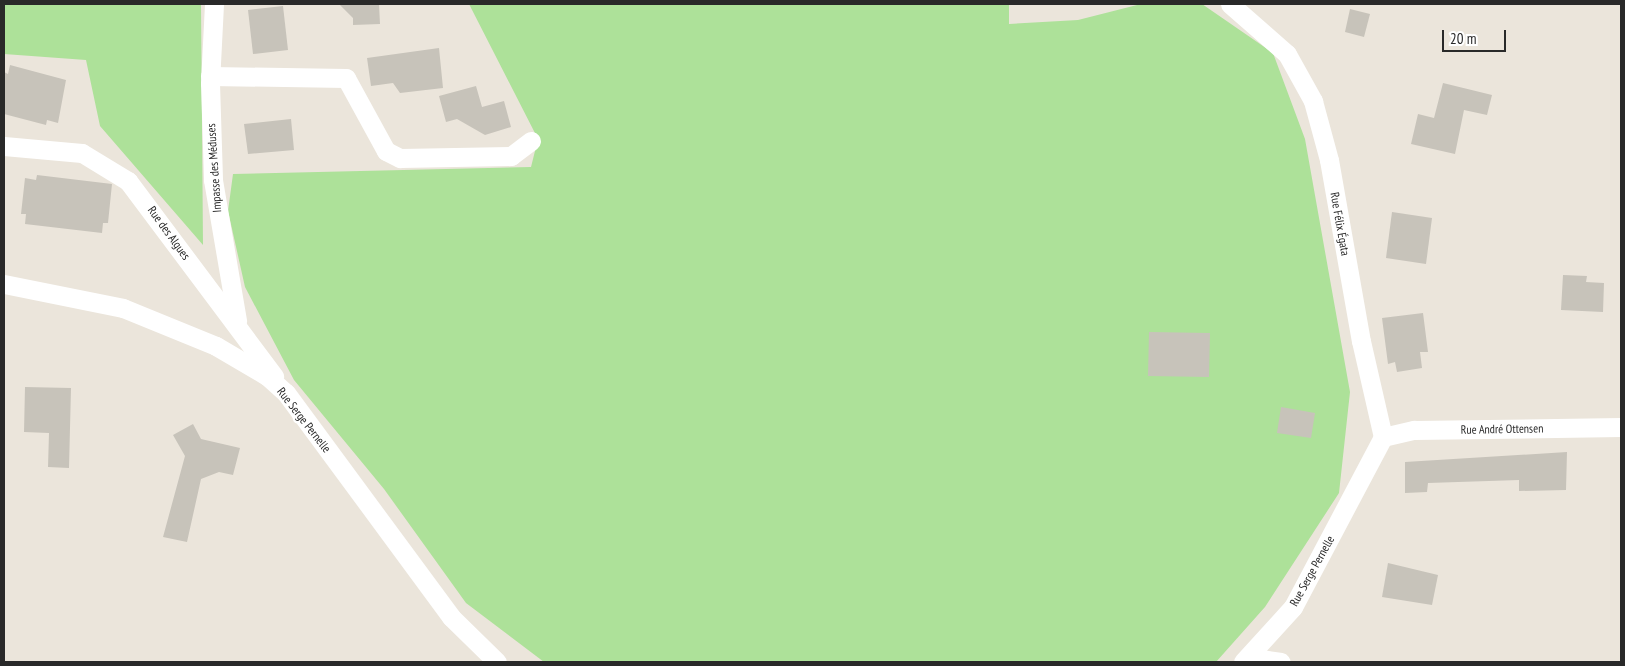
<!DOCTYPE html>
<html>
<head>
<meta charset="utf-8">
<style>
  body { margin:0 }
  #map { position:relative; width:1625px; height:666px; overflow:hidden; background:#ebe5db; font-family:"PT Sans Narrow",sans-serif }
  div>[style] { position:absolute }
  .green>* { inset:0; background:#ade199 }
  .building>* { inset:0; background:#c7c3ba }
  .street>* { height:19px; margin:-9.5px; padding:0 9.5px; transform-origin:9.5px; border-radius:9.5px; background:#fff }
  span { translate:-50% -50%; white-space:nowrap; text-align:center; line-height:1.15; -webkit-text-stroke:4.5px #fff; paint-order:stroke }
  .street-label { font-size:12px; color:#292929 }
  .frame { position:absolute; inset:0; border:5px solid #292929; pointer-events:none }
  .scale { position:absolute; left:1442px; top:30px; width:64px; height:22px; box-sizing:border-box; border:2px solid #292929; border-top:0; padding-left:6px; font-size:15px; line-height:18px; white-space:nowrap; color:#292929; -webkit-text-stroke:4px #fff; paint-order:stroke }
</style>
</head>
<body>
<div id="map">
  <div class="green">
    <div style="clip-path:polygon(4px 4px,201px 4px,203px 245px,100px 126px,86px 60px,4px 54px)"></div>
    <div style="clip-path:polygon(469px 4px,1009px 4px,1009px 24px,1078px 20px,1141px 4px,1202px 4px,1273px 53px,1305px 139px,1350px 392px,1339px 493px,1265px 607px,1216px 662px,544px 662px,466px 603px,384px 489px,294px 380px,245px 287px,228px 211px,233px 174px,531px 167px,538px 139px)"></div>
  </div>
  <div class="building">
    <div style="clip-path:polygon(339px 4px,379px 4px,380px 24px,353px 25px,353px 18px)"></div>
    <div style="clip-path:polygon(283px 6px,288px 50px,253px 54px,248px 10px)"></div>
    <div style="clip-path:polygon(1350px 9px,1370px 14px,1364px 37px,1345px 32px)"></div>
    <div style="clip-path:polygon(439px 48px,443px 88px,400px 93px,393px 83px,371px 86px,367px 58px)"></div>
    <div style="clip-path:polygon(10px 65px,66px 80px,58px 123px,47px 120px,46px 125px,4px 114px,4px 72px,8px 74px)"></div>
    <div style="clip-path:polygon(1443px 83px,1492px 95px,1487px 115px,1464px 110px,1455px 154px,1411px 144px,1418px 114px,1434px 118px)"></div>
    <div style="clip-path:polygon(476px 86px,482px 107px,504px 101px,511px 127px,485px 135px,457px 119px,446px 122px,439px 96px)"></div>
    <div style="clip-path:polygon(291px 119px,294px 150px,248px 154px,244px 124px)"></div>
    <div style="clip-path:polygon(37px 175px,112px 184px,108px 223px,103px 223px,102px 233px,25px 224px,26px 214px,21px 214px,25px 178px,36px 180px)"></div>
    <div style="clip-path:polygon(1392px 212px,1432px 218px,1426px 264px,1386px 258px)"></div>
    <div style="clip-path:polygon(1563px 275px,1587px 276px,1586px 282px,1604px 283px,1603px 312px,1561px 310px)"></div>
    <div style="clip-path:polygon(1423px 313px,1428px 352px,1420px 352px,1422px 368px,1397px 372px,1395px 362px,1388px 364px,1382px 318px)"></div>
    <div style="clip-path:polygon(1149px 332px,1210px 333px,1209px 377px,1148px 376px)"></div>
    <div style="clip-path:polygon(25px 387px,71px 388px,69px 468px,48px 467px,49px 433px,24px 432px)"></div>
    <div style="clip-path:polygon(1281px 407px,1315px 413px,1311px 438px,1277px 433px)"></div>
    <div style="clip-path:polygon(193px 424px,201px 439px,240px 448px,233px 475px,219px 472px,201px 479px,187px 542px,163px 537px,185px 456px,173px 435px)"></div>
    <div style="clip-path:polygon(1567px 452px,1566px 490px,1519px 491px,1519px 480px,1428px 483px,1427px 492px,1405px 493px,1405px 462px)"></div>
    <div style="clip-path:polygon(1388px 563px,1438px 575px,1432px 605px,1382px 597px)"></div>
  </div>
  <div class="street">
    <div style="left:214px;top:4px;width:79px;rotate:92.9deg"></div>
    <div style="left:210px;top:83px;width:97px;rotate:88.2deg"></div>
    <div style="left:213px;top:180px;width:143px;rotate:80.3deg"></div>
    <div style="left:1230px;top:4px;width:76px;rotate:41.3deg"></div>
    <div style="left:1287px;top:54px;width:54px;rotate:61deg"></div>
    <div style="left:1313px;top:101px;width:61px;rotate:74.8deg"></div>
    <div style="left:1329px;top:160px;width:184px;rotate:80deg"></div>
    <div style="left:1361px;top:341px;width:98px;rotate:77.1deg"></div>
    <div style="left:1383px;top:437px;width:192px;rotate:117.9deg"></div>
    <div style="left:1293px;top:607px;width:74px;rotate:132.3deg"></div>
    <div style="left:210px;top:76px;width:136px;rotate:0.8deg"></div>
    <div style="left:346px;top:78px;width:83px;rotate:61.3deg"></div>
    <div style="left:386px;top:151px;width:16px;rotate:27deg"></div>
    <div style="left:400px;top:158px;width:111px;rotate:-1deg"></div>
    <div style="left:511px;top:156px;width:25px;rotate:-37deg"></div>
    <div style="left:4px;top:146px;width:78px;rotate:5.1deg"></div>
    <div style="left:82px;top:153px;width:54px;rotate:31.3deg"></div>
    <div style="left:128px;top:181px;width:244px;rotate:53.2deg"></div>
    <div style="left:4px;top:284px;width:121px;rotate:11.4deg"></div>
    <div style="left:123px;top:308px;width:100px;rotate:22.2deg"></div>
    <div style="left:216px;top:346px;width:59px;rotate:30.5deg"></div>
    <div style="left:267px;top:376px;width:25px;rotate:42deg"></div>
    <div style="left:286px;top:393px;width:278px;rotate:53.6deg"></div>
    <div style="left:451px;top:617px;width:64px;rotate:44.4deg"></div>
    <div style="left:1383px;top:437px;width:32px;rotate:-13deg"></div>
    <div style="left:1414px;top:430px;width:207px;rotate:-0.8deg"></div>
    <div style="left:1249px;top:657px;width:32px;rotate:9deg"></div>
  </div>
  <div class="street-label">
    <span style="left:214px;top:168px;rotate:-94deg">Impasse des Méduses</span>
    <span style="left:1340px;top:224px;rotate:80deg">Rue Félix Égata</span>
    <span style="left:169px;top:233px;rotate:54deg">Rue des Algues</span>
    <span style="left:304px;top:420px;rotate:52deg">Rue Serge Pernelle</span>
    <span style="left:1502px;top:429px;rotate:-1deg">Rue André Ottensen</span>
    <span style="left:1312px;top:571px;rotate:-61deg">Rue Serge Pernelle</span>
  </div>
  <div class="frame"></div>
  <div class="scale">20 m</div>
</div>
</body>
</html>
